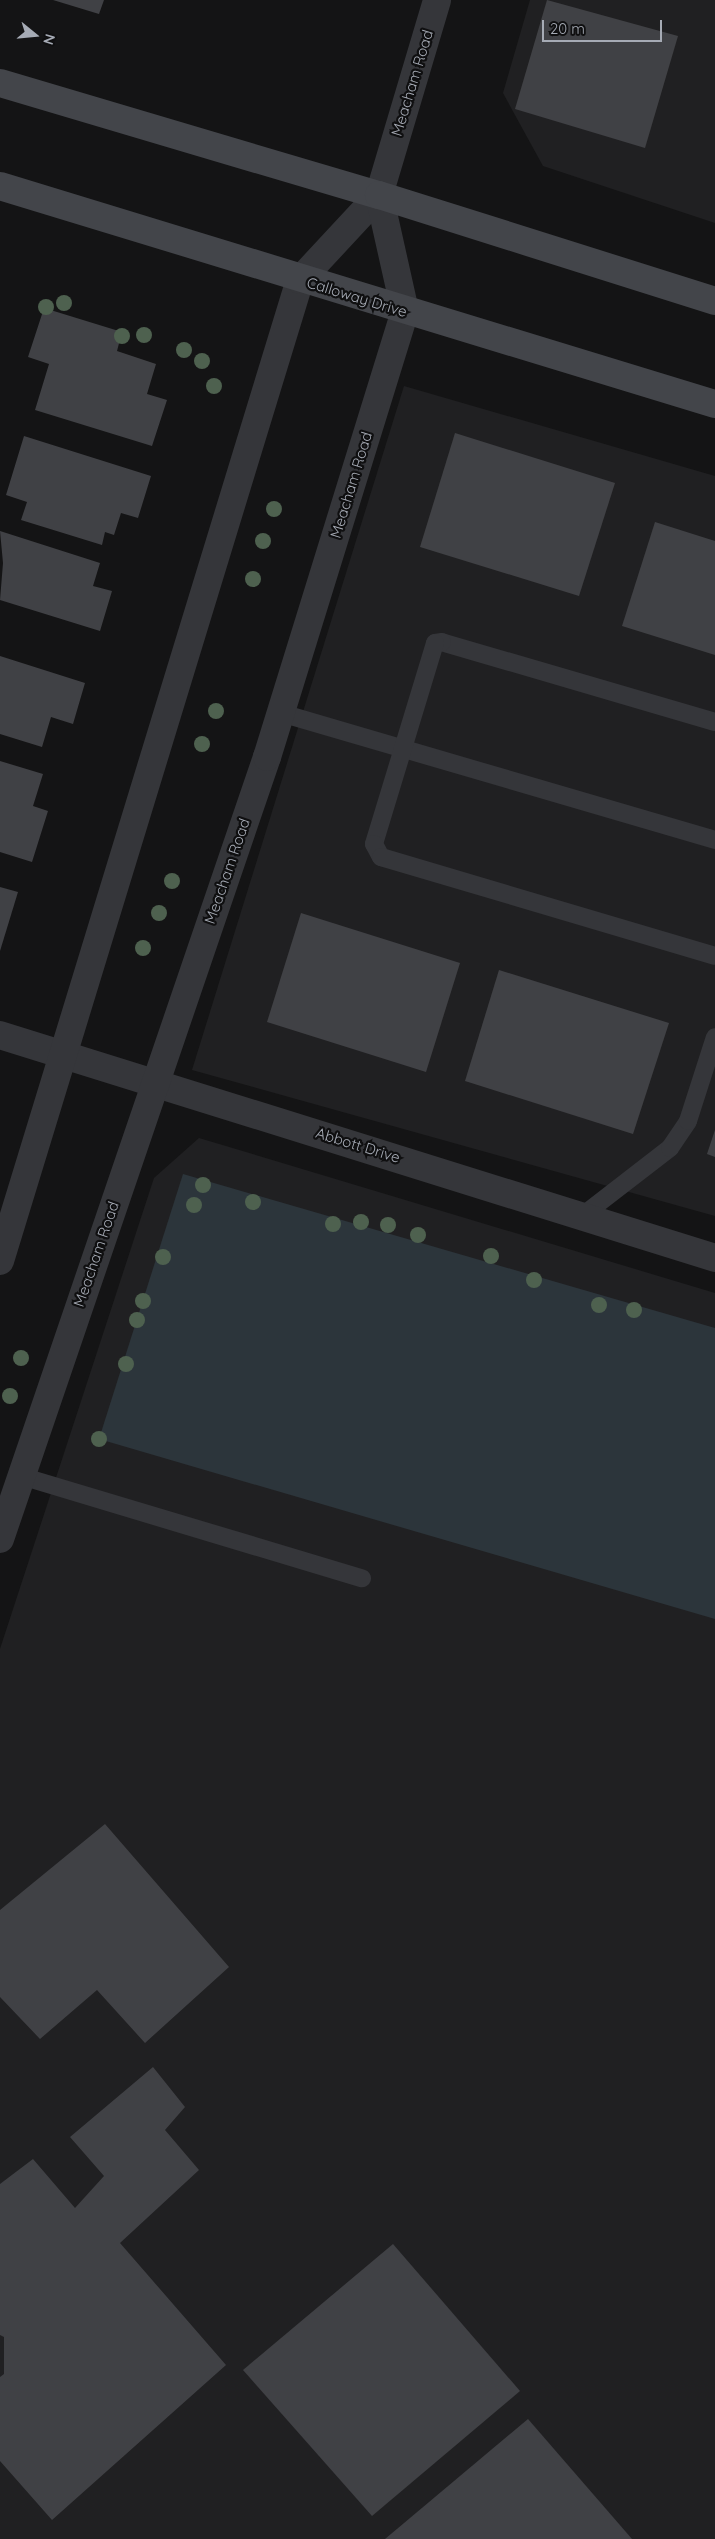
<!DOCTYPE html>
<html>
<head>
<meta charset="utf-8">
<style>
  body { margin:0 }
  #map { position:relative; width:715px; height:2539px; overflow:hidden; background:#141415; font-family:Quicksand,sans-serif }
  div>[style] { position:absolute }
  .built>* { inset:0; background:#202022 }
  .water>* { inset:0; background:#2c353b }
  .building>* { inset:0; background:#404145 }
  .service>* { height:18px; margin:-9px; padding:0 9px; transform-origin:9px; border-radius:9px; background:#35363a }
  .minor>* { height:28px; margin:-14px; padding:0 14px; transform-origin:14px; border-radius:14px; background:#35363a }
  .tertiary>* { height:28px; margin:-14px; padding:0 14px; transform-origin:14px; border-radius:14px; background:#35363a }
  .secondary>* { height:28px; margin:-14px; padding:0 14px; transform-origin:14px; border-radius:14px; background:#43454a }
  .trees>* { width:16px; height:16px; margin:-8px; border-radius:50%; background:#4e614f }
  span { translate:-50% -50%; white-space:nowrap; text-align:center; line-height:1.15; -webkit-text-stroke:4.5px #0f0f10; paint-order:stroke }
  .street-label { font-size:15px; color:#a6abb5 }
  .north { position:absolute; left:10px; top:10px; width:50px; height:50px; -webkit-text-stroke:4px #0f0f10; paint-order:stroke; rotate:107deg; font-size:14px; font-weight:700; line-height:20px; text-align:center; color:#a6abb5 }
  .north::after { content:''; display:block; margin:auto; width:18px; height:22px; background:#a6abb5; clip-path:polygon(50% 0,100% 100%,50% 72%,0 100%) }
  .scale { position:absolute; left:542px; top:20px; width:120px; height:22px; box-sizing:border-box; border:2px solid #a6abb5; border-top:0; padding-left:6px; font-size:15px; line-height:18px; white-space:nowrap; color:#a6abb5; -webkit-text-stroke:4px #0f0f10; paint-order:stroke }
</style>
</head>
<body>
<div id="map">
  <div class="built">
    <div style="clip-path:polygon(530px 0,715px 0,715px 223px,543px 166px,503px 93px)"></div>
    <div style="clip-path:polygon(404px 386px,715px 476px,715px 1216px,192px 1070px)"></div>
    <div style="clip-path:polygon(199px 1138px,715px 1293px,715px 2539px,0 2539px,0 1649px,154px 1178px)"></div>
  </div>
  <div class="water">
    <div style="clip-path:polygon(183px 1174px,715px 1328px,715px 1619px,99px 1439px)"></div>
  </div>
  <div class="building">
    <div style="clip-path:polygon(53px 0,104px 0,99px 14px)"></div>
    <div style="clip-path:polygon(547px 0,678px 36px,645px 148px,515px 109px)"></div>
    <div style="clip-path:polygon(44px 308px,122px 332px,117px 351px,156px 364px,147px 394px,167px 400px,152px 446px,35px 410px,49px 364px,28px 357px)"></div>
    <div style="clip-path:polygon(455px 433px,615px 483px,579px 596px,420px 547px)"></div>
    <div style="clip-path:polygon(24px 436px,151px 476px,138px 518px,121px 513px,114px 535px,105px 532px,102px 545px,21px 520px,27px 502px,6px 495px)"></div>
    <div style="clip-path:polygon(655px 522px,715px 541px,715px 655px,622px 626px)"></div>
    <div style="clip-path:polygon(0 531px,100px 563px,93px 586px,112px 591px,100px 631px,0 600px,3px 563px)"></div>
    <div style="clip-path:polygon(0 656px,85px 683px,73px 724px,51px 717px,42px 747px,0 734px)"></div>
    <div style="clip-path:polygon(0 761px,43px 774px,33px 806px,48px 811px,32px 862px,0 852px)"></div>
    <div style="clip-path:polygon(0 887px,18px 892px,0 951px)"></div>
    <div style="clip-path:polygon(301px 913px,460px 963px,426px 1072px,267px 1022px)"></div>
    <div style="clip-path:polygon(499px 970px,669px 1023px,633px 1134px,465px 1081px)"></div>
    <div style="clip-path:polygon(715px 1130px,715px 1157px,707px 1154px)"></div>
    <div style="clip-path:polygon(105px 1824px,229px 1967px,145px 2043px,97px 1990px,40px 2039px,0 1997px,0 1910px)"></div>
    <div style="clip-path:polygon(153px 2067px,185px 2107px,165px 2130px,199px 2170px,120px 2243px,226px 2365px,52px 2520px,0 2461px,0 2377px,4px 2374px,4px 2337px,0 2335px,0 2184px,33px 2159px,75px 2208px,104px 2176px,70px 2137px)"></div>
    <div style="clip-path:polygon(393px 2244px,520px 2391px,372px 2516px,243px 2370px)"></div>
    <div style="clip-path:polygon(528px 2419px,632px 2539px,385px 2539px)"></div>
  </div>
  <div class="service">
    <div style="left:281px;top:713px;width:452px;rotate:16.3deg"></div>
    <div style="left:715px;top:722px;width:284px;rotate:-163.7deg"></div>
    <div style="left:442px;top:642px;width:7px;rotate:172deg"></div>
    <div style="left:435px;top:643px;width:210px;rotate:106.9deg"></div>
    <div style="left:374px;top:844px;width:15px;rotate:62deg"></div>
    <div style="left:381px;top:857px;width:348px;rotate:16.5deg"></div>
    <div style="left:582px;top:1216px;width:111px;rotate:-37.7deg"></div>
    <div style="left:670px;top:1148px;width:32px;rotate:-56deg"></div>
    <div style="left:688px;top:1121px;width:88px;rotate:-72.2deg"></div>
    <div style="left:21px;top:1476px;width:356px;rotate:16.7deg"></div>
  </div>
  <div class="minor">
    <div style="left:0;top:1035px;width:749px;rotate:17.32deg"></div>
  </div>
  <div class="tertiary">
    <div style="left:0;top:1261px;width:1026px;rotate:-73deg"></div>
    <div style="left:300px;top:280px;width:116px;rotate:-47.1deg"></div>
    <div style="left:379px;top:195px;width:203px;rotate:-73.4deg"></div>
    <div style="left:0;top:1539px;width:826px;rotate:-71.15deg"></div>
    <div style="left:267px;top:757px;width:467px;rotate:-72.8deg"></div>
    <div style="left:405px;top:311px;width:119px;rotate:-102.6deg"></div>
  </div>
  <div class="secondary">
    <div style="left:0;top:83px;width:395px;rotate:16.5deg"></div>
    <div style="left:379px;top:195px;width:352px;rotate:17.5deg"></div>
    <div style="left:0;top:186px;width:747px;rotate:16.96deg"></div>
  </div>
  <div class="trees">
    <div style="left:64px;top:303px"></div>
    <div style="left:46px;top:307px"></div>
    <div style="left:144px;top:335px"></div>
    <div style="left:122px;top:336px"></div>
    <div style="left:184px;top:350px"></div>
    <div style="left:202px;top:361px"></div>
    <div style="left:214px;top:386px"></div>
    <div style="left:274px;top:509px"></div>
    <div style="left:263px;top:541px"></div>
    <div style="left:253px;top:579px"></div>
    <div style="left:216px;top:711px"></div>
    <div style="left:202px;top:744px"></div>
    <div style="left:172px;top:881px"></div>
    <div style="left:159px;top:913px"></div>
    <div style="left:143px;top:948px"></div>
    <div style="left:203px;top:1185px"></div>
    <div style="left:253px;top:1202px"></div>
    <div style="left:194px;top:1205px"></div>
    <div style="left:361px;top:1222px"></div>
    <div style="left:333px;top:1224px"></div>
    <div style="left:388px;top:1225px"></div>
    <div style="left:418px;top:1235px"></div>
    <div style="left:491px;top:1256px"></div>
    <div style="left:163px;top:1257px"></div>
    <div style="left:534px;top:1280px"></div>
    <div style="left:143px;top:1301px"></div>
    <div style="left:599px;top:1305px"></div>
    <div style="left:634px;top:1310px"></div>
    <div style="left:137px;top:1320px"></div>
    <div style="left:21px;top:1358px"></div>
    <div style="left:126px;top:1364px"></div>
    <div style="left:10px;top:1396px"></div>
    <div style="left:99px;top:1439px"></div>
  </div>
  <div class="street-label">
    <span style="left:412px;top:83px;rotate:-73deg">Meacham Road</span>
    <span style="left:357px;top:297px;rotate:17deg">Calloway Drive</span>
    <span style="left:351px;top:485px;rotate:-73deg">Meacham Road</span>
    <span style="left:227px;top:871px;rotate:-71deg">Meacham Road</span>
    <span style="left:358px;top:1145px;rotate:17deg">Abbott Drive</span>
    <span style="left:96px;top:1254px;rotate:-71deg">Meacham Road</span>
  </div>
  <div class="north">N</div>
  <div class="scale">20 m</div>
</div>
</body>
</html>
